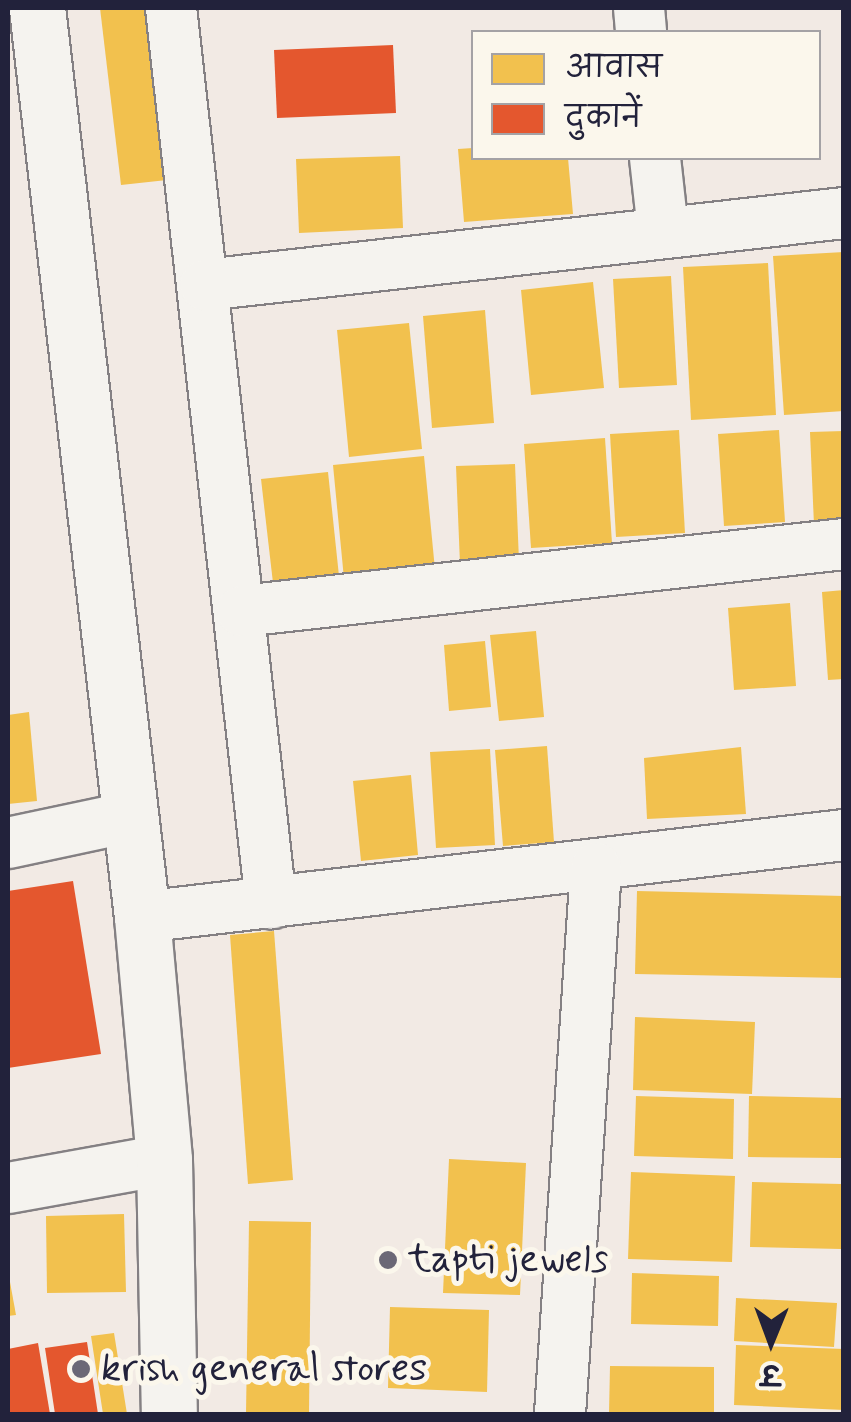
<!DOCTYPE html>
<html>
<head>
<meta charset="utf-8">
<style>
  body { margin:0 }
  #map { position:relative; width:851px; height:1422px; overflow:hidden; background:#f2eae4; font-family:Mynerve,"Playpen Sans Deva",sans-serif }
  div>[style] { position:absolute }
  .homes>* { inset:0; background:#f2c14e }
  .shops>* { inset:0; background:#e4572e }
  .roads { filter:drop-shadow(2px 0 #848083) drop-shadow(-2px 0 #848083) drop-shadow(0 2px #848083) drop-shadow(0 -2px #848083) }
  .minor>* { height:50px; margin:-25px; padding:0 25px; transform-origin:25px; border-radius:25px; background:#f5f3ef }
  .tertiary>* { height:55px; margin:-27.5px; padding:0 27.5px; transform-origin:27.5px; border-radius:27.5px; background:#f5f3ef }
  .dots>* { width:28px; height:28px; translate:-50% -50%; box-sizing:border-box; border:5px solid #fbf7ec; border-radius:50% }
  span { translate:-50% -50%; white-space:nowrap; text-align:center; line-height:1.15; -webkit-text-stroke:10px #fbf7ec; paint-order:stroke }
  .poi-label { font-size:40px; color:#22223b }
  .left { translate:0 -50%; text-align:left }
  .frame { position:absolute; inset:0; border:10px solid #22223b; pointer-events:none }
  .legend { position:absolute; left:471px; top:30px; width:350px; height:130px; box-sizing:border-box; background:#fbf7ec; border:2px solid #a4a2a5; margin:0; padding:12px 18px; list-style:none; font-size:30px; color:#22223b }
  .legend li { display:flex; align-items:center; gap:20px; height:50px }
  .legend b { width:50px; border:2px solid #a4a2a5 }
  .north { position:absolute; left:721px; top:1292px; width:100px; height:100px; -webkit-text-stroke:8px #fbf7ec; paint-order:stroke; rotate:181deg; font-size:28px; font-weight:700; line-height:40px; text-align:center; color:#22223b }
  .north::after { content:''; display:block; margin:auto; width:35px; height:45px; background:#22223b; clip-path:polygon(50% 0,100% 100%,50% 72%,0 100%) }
</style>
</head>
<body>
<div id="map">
  <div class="homes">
    <div style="clip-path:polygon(100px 8px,147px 8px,167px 180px,121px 185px)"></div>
    <div style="clip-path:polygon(473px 148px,473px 158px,568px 158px,573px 214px,464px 222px,458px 149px)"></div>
    <div style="clip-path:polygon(400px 156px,403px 228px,299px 233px,296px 159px)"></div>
    <div style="clip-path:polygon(844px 252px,844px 411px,784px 415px,773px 256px)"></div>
    <div style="clip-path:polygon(768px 263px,776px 415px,691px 420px,683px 267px)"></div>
    <div style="clip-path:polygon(671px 276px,677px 385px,619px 388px,613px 279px)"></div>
    <div style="clip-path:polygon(593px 282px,604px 388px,531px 395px,521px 290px)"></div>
    <div style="clip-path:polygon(485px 310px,494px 423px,432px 428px,423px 316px)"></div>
    <div style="clip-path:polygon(409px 323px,422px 449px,349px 457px,337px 330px)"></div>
    <div style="clip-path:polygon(679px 430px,685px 533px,616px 537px,610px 434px)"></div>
    <div style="clip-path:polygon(779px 430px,785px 522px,724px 526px,718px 434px)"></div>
    <div style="clip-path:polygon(844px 431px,844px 524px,814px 525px,810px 432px)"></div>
    <div style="clip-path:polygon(605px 438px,612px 543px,531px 548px,524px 444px)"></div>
    <div style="clip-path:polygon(424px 456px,436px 580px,345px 589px,333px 465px)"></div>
    <div style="clip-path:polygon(515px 464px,519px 561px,460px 564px,456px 466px)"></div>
    <div style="clip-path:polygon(328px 472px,339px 576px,273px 583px,261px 479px)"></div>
    <div style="clip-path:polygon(844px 590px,844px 679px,828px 680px,822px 592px)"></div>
    <div style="clip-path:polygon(790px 603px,796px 686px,734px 690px,728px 608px)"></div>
    <div style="clip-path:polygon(536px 631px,544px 717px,499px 721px,490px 635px)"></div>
    <div style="clip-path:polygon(485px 641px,491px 707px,449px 711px,444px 645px)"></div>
    <div style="clip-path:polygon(29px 712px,37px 801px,8px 804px,8px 715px)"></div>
    <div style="clip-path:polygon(547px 746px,554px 842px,503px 846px,495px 750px)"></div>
    <div style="clip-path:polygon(741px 747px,746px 814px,647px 819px,644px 758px)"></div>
    <div style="clip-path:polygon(490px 749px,495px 845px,436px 848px,430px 752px)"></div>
    <div style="clip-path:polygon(411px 775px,418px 855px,361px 861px,353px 781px)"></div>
    <div style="clip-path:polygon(637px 891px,844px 896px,844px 978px,635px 974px)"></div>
    <div style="clip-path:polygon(274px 931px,293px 1180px,248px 1184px,230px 935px)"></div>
    <div style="clip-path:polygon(635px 1017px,755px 1022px,752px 1094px,633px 1090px)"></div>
    <div style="clip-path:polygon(636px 1096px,734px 1099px,733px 1159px,634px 1156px)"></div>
    <div style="clip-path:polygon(749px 1096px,842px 1098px,841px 1158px,748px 1157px)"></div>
    <div style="clip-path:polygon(449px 1159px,526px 1163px,520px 1295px,443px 1293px)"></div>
    <div style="clip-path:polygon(631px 1172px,735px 1176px,732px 1262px,628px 1259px)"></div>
    <div style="clip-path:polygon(752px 1182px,842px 1184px,841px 1249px,750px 1247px)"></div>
    <div style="clip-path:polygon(124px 1214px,126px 1292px,47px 1293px,46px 1216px)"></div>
    <div style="clip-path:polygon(249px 1221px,311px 1222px,309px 1414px,246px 1414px)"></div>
    <div style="clip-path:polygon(8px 1271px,16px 1315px,8px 1316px)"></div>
    <div style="clip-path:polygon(632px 1273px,719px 1276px,718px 1326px,631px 1324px)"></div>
    <div style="clip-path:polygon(736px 1298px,837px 1303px,834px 1347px,734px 1341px)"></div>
    <div style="clip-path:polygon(390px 1307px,489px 1310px,487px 1392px,388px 1388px)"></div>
    <div style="clip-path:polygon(114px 1333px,127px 1414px,103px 1414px,91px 1336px)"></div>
    <div style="clip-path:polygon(736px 1345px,844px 1349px,844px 1410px,734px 1405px)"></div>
    <div style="clip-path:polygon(610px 1366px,714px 1367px,714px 1414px,609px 1414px)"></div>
  </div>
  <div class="shops">
    <div style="clip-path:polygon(393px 45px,396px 113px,277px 118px,274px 50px)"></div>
    <div style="clip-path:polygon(73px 881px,101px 1054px,8px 1068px,8px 891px)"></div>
    <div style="clip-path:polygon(87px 1342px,98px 1414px,55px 1414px,45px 1348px)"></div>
    <div style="clip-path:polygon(38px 1343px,50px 1414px,8px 1414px,8px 1349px)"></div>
  </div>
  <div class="roads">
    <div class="minor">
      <div style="left:171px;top:8px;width:901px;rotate:83.62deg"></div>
      <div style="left:639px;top:8px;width:24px;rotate:85deg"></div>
      <div style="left:655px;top:158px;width:72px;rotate:83.7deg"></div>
      <div style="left:205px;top:285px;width:643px;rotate:-6.43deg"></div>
      <div style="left:242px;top:611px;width:606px;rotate:-6.35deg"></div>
      <div style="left:8px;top:843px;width:121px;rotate:-12deg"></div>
      <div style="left:142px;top:917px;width:707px;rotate:-6.66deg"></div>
      <div style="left:8px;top:1188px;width:158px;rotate:-10.2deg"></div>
      <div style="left:560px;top:1414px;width:547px;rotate:-86.23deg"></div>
    </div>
    <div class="tertiary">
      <div style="left:37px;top:8px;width:915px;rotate:83.41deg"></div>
      <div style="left:142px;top:917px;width:244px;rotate:84.8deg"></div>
      <div style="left:164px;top:1160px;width:254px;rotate:88.9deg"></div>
    </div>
  </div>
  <div class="dots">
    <div style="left:388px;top:1260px;background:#6b6876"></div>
    <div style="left:81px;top:1369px;background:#6b6876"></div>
  </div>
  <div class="poi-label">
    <span class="left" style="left:408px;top:1260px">tapti jewels</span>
    <span class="left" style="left:101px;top:1369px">krish general stores</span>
  </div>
  <div class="frame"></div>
  <ul class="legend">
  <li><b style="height:28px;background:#f2c14e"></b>आवास</li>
  <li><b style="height:28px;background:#e4572e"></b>दुकानें</li>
  </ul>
  <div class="north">उ</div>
</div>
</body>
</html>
